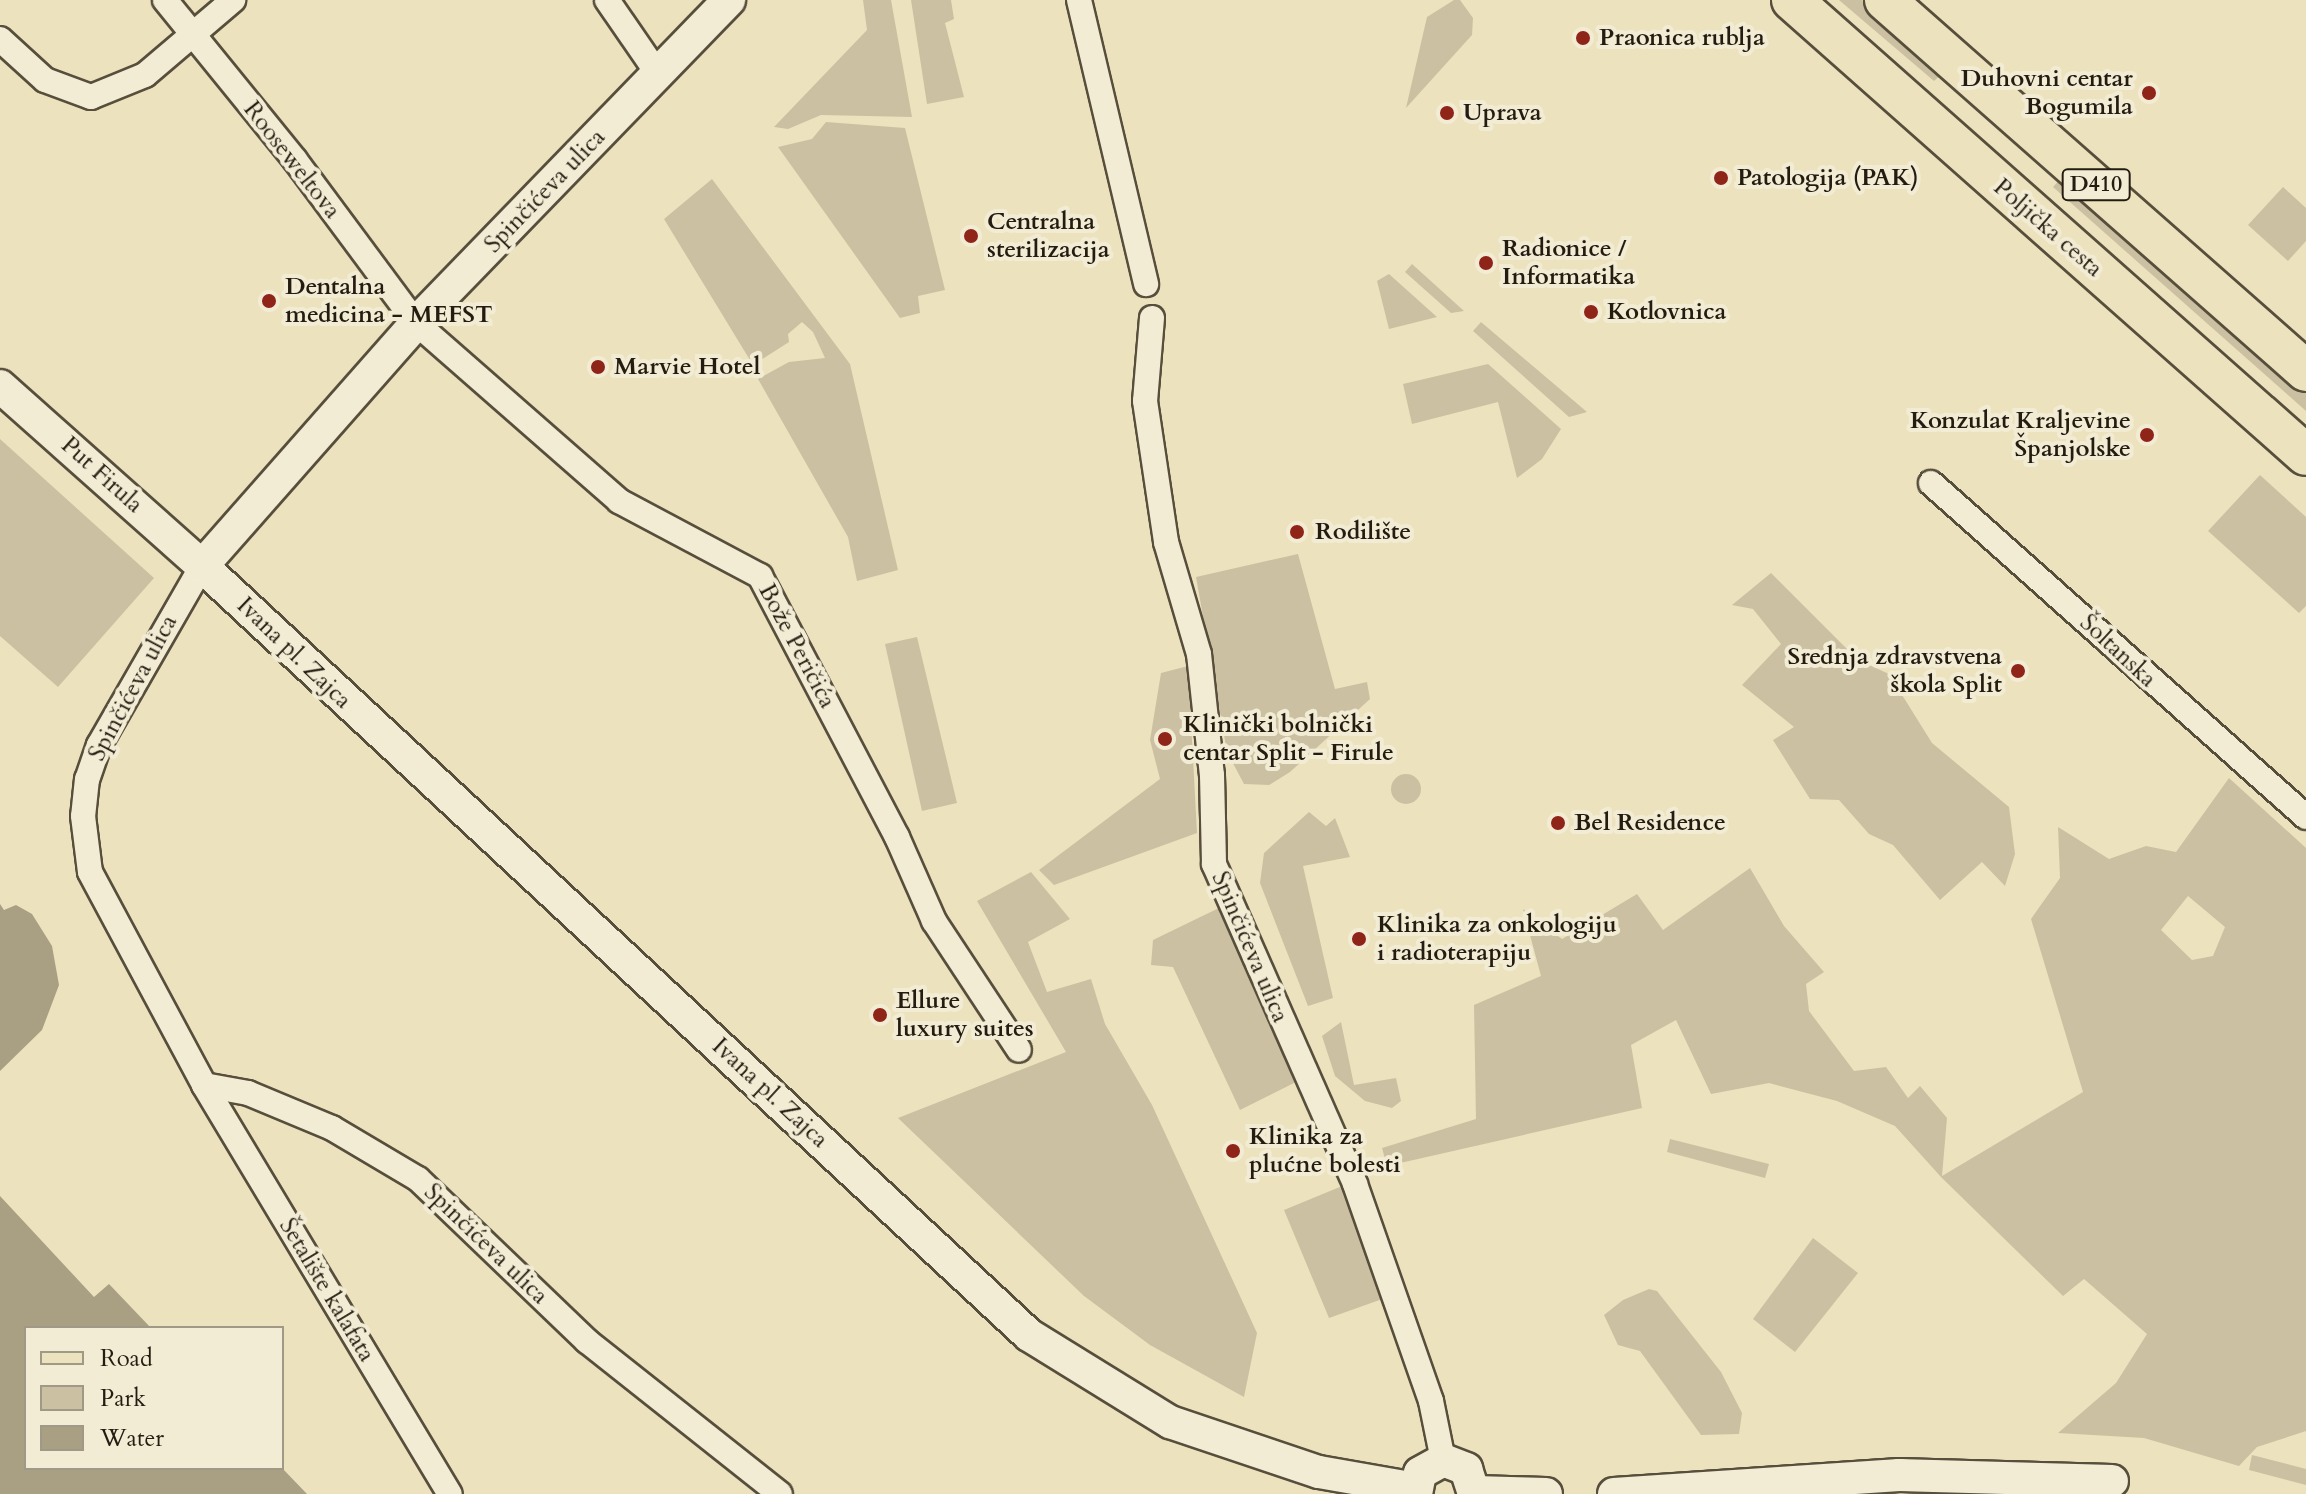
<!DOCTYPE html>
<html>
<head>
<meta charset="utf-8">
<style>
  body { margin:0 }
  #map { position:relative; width:2306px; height:1494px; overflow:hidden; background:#ede2be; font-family:Cardo,serif }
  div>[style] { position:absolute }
  .green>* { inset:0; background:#cbc0a1 }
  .round { border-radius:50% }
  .water>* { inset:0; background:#a99f83 }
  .roads { filter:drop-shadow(2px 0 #574e3c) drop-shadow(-2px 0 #574e3c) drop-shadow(0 2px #574e3c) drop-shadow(0 -2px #574e3c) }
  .minor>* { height:24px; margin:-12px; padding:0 12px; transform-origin:12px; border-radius:12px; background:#f3ecd5 }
  .tertiary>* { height:32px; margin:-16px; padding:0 16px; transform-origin:16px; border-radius:16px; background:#f3ecd5 }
  .primary>* { height:40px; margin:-20px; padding:0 20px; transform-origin:20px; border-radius:20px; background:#ede2be }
  .dots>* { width:22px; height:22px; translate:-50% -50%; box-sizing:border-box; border:4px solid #f3ecd5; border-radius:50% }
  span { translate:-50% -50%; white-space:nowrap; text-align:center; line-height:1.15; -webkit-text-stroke:8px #f3ecd5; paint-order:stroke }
  .shield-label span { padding:2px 6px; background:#f3ecd5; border:2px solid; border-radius:6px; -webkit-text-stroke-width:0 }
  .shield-label { font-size:22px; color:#251c11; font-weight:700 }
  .poi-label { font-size:24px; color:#251c11; font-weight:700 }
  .left { translate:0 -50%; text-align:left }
  .right { translate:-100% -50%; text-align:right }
  .street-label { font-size:24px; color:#251c11 }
  .legend { position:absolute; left:24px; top:1326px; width:260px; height:144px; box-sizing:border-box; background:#f3ecd5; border:2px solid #a19987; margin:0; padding:10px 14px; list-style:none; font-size:24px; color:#251c11 }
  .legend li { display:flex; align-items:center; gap:16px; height:40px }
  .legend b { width:40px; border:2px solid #a19987 }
</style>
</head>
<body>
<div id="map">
  <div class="green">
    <div style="clip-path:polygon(863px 0,891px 0,912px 117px,821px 115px,788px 129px,774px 127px,867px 30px)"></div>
    <div style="clip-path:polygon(911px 0,951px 0,954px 19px,945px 23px,964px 97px,927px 104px)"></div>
    <div style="clip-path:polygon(1454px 0,1460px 0,1473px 18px,1472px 35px,1406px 108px,1427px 17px)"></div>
    <div style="clip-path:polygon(1839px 0,1862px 0,1944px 72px,1934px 81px)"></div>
    <div style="clip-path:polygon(826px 122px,905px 128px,945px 290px,918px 296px,920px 313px,900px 318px,778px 147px,812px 139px)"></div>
    <div style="clip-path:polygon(2062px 177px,2306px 391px,2306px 411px,2053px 187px)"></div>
    <div style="clip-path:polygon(712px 179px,850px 364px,898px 570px,857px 581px,848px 537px,758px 379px,789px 362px,825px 358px,813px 332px,802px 322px,788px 334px,789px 342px,753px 365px,664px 219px)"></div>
    <div style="clip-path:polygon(2283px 187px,2306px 208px,2306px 241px,2288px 261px,2248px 225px)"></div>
    <div style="clip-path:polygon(1412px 264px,1464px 311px,1451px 313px,1405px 272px)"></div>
    <div style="clip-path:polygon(1389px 274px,1437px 317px,1389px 329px,1377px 281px)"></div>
    <div style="clip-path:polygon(1481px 322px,1587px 412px,1569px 417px,1473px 331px)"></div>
    <div style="clip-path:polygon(1488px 364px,1561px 429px,1542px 459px,1517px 478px,1498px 402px,1412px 424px,1403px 384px)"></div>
    <div style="clip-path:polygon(0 439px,154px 578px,58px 687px,0 636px)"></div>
    <div style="clip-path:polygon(2260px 475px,2306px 517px,2306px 606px,2299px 613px,2208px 531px)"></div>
    <div style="clip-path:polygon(1298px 554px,1335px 689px,1367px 682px,1370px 699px,1290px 772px,1269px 785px,1244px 784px,1227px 752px,1196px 577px)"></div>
    <div style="clip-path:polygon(1771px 573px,1858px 660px,1889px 674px,1932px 743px,2009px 807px,2015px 854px,2005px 886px,1982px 862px,1940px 900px,1893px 845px,1869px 834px,1839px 800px,1810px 799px,1773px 740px,1794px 727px,1742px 685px,1781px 644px,1753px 609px,1732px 605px)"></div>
    <div style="clip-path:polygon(917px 637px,957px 803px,922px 811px,885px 644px)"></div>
    <div style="clip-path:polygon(1188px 666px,1197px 833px,1054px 885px,1039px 870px,1160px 779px,1150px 740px,1161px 673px)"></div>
    <div class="round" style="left:1391px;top:774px;width:30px;height:30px"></div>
    <div style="clip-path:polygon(evenodd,2229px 778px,2306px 848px,2306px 1431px,2257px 1447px,2239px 1466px,2144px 1438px,2058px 1433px,2116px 1383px,2147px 1334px,2084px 1279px,2063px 1296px,1941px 1177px,1895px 1126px,1837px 1101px,1769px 1083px,1711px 1094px,1676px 1020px,1631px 1045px,1642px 1108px,1387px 1166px,1382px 1148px,1476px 1119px,1474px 1005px,1541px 976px,1523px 909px,1562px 939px,1637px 894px,1663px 930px,1750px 868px,1784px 926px,1824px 972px,1806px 984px,1809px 1011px,1854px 1071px,1886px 1067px,1908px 1098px,1920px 1086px,1947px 1118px,1942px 1176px,2083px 1092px,2031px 919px,2060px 878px,2058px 827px,2109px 859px,2146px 846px,2176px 852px,2229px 778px,2188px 896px,2225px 927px,2213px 956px,2192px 960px,2161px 930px,2188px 896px)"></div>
    <div style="clip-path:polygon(1309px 812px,1326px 826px,1335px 818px,1350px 857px,1303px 866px,1333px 998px,1308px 1006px,1260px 883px,1264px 853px)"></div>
    <div style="clip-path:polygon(1031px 872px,1070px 919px,1028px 942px,1047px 992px,1091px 979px,1105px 1024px,1152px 1105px,1257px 1333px,1244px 1397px,1150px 1345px,1084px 1296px,898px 1118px,1066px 1052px,977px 901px)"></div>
    <div style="clip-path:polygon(1223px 906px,1302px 1079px,1240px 1110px,1173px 967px,1151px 965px,1153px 940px)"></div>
    <div style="clip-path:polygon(1341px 1022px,1354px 1085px,1396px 1078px,1401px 1101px,1392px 1108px,1365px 1101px,1335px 1076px,1322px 1036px)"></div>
    <div style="clip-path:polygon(1670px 1139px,1769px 1164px,1765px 1178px,1667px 1152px)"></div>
    <div style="clip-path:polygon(1347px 1184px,1388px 1297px,1329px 1318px,1284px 1210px)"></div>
    <div style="clip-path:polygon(1813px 1238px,1858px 1273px,1795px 1352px,1753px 1319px)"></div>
    <div style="clip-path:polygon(1649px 1289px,1657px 1291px,1721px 1372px,1742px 1413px,1739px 1434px,1701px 1435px,1640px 1351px,1618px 1345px,1604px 1315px,1623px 1300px)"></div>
    <div style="clip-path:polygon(2252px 1455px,2306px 1469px,2306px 1485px,2249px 1470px)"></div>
  </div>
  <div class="water">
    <div style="clip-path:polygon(0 904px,4px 910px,16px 905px,32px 914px,52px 946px,59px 985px,42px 1030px,0 1071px)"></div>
    <div style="clip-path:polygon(0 1196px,94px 1297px,109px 1284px,151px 1328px,26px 1328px,26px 1468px,282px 1468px,307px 1494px,0 1494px)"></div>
  </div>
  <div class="roads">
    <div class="minor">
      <div style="left:165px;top:0;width:206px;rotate:50.9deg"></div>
      <div style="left:295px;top:160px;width:203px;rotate:53.4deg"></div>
      <div style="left:416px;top:323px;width:270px;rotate:41.2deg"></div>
      <div style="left:619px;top:501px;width:160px;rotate:28deg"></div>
      <div style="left:760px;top:576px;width:295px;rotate:62.3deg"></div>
      <div style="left:897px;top:837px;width:92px;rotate:66.2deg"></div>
      <div style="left:934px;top:921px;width:154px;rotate:56.6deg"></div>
      <div style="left:607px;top:0;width:90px;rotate:55.4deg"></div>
      <div style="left:1079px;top:0;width:292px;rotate:76.7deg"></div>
      <div style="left:0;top:39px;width:61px;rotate:42.3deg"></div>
      <div style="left:45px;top:80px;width:49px;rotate:20.3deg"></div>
      <div style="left:91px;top:97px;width:58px;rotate:-22.2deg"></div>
      <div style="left:145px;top:75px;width:116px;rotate:-40.4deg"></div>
      <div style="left:1152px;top:318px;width:83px;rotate:94.8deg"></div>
      <div style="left:1145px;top:401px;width:143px;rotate:81.5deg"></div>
      <div style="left:1166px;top:542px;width:117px;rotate:73.6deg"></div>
      <div style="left:1199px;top:654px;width:122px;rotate:83.9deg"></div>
      <div style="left:1212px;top:775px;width:89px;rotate:88.7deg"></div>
      <div style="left:1214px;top:864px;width:350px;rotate:66.2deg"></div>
      <div style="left:1355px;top:1184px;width:230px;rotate:70.7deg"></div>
      <div style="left:1431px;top:1401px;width:60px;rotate:78.5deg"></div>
      <div style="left:1931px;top:483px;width:502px;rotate:41.69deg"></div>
      <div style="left:202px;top:566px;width:207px;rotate:119.9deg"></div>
      <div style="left:99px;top:745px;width:36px;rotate:109deg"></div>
      <div style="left:87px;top:779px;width:37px;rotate:96deg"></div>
      <div style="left:83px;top:816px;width:56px;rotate:82.9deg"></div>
      <div style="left:90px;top:872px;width:242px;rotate:61.8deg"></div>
      <div style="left:204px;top:1085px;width:477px;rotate:59deg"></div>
      <div style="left:204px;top:1085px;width:45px;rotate:10.3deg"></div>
      <div style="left:248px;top:1093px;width:91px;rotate:22.6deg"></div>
      <div style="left:332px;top:1128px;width:100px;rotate:30.7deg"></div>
      <div style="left:418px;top:1179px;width:234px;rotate:43.8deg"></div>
      <div style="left:587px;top:1341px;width:246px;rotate:38.4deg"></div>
    </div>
    <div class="tertiary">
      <div style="left:0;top:386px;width:271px;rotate:41.7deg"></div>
      <div style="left:202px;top:566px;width:1129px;rotate:42.92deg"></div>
      <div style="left:1029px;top:1335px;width:166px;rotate:31.7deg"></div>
      <div style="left:1170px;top:1422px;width:157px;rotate:18.6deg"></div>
      <div style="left:1319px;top:1472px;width:97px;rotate:10deg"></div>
      <div style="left:202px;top:566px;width:324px;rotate:-48.6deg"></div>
      <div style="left:416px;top:323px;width:450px;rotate:-45.9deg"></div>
      <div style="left:1474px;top:1492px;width:72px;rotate:1.6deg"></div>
      <div style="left:1416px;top:1494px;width:21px;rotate:-79deg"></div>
      <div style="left:1420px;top:1473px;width:26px;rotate:-29deg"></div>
      <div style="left:1443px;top:1460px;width:25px;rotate:21deg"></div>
      <div style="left:1466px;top:1469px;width:26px;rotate:72deg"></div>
      <div style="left:1614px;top:1494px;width:286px;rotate:-3.8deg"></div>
      <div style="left:1899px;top:1475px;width:213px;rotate:1.6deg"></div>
    </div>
    <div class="primary">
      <div style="left:1792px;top:0;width:686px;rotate:41.52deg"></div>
      <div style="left:1885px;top:0;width:561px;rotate:41.39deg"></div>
    </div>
  </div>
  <div class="dots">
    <div style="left:1583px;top:38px;background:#8f2418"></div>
    <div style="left:2149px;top:93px;background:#8f2418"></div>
    <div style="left:1447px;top:113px;background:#8f2418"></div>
    <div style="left:1721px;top:178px;background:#8f2418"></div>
    <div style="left:971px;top:236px;background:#8f2418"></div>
    <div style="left:1486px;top:263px;background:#8f2418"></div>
    <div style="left:269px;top:301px;background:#8f2418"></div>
    <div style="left:1591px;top:312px;background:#8f2418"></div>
    <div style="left:598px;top:367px;background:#8f2418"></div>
    <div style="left:2147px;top:435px;background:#8f2418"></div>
    <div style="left:1297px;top:532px;background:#8f2418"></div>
    <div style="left:2018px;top:671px;background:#8f2418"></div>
    <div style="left:1165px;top:739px;background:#8f2418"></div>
    <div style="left:1558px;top:823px;background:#8f2418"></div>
    <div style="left:1359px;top:939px;background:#8f2418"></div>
    <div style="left:880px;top:1015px;background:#8f2418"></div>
    <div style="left:1233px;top:1151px;background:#8f2418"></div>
  </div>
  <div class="shield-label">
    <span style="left:2096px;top:185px">D410</span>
  </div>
  <div class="poi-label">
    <span class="left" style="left:1599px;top:38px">Praonica rublja</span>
    <span class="right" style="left:2133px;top:93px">Duhovni centar<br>Bogumila</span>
    <span class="left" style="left:1463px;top:113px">Uprava</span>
    <span class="left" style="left:1737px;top:178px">Patologija (PAK)</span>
    <span class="left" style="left:987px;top:236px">Centralna<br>sterilizacija</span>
    <span class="left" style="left:1502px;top:263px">Radionice /<br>Informatika</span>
    <span class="left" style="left:285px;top:301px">Dentalna<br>medicina - MEFST</span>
    <span class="left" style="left:1607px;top:312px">Kotlovnica</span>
    <span class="left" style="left:614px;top:367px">Marvie Hotel</span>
    <span class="right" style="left:2131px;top:435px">Konzulat Kraljevine<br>Španjolske</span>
    <span class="left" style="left:1315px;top:532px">Rodilište</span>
    <span class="right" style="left:2002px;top:671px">Srednja zdravstvena<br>škola Split</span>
    <span class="left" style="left:1183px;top:739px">Klinički bolnički<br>centar Split - Firule</span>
    <span class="left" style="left:1574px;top:823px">Bel Residence</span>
    <span class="left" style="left:1377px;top:939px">Klinika za onkologiju<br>i radioterapiju</span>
    <span class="left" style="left:896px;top:1015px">Ellure<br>luxury suites</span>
    <span class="left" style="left:1249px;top:1151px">Klinika za<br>plućne bolesti</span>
  </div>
  <div class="street-label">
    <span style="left:292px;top:160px;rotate:52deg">Rooseweltova</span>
    <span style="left:545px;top:191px;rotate:-46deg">Spinčićeva ulica</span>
    <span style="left:2048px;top:228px;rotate:41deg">Poljička cesta</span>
    <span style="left:102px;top:475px;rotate:42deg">Put Firula</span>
    <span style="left:797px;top:646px;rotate:62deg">Bože Peričića</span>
    <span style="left:2118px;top:651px;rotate:43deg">Šoltanska</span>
    <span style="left:294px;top:653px;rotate:44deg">Ivana pl. Zajca</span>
    <span style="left:133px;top:688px;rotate:-62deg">Spinčićeva ulica</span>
    <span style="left:1250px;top:947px;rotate:67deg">Spinčićeva ulica</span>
    <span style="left:770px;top:1093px;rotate:43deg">Ivana pl. Zajca</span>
    <span style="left:486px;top:1244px;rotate:44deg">Spinčićeva ulica</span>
    <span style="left:327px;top:1290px;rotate:59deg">Šetalište kalafata</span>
  </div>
  <ul class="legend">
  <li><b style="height:10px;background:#ede2be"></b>Road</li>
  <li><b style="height:22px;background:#cbc0a1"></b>Park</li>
  <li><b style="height:22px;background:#a99f83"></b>Water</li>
  </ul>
</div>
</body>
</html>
